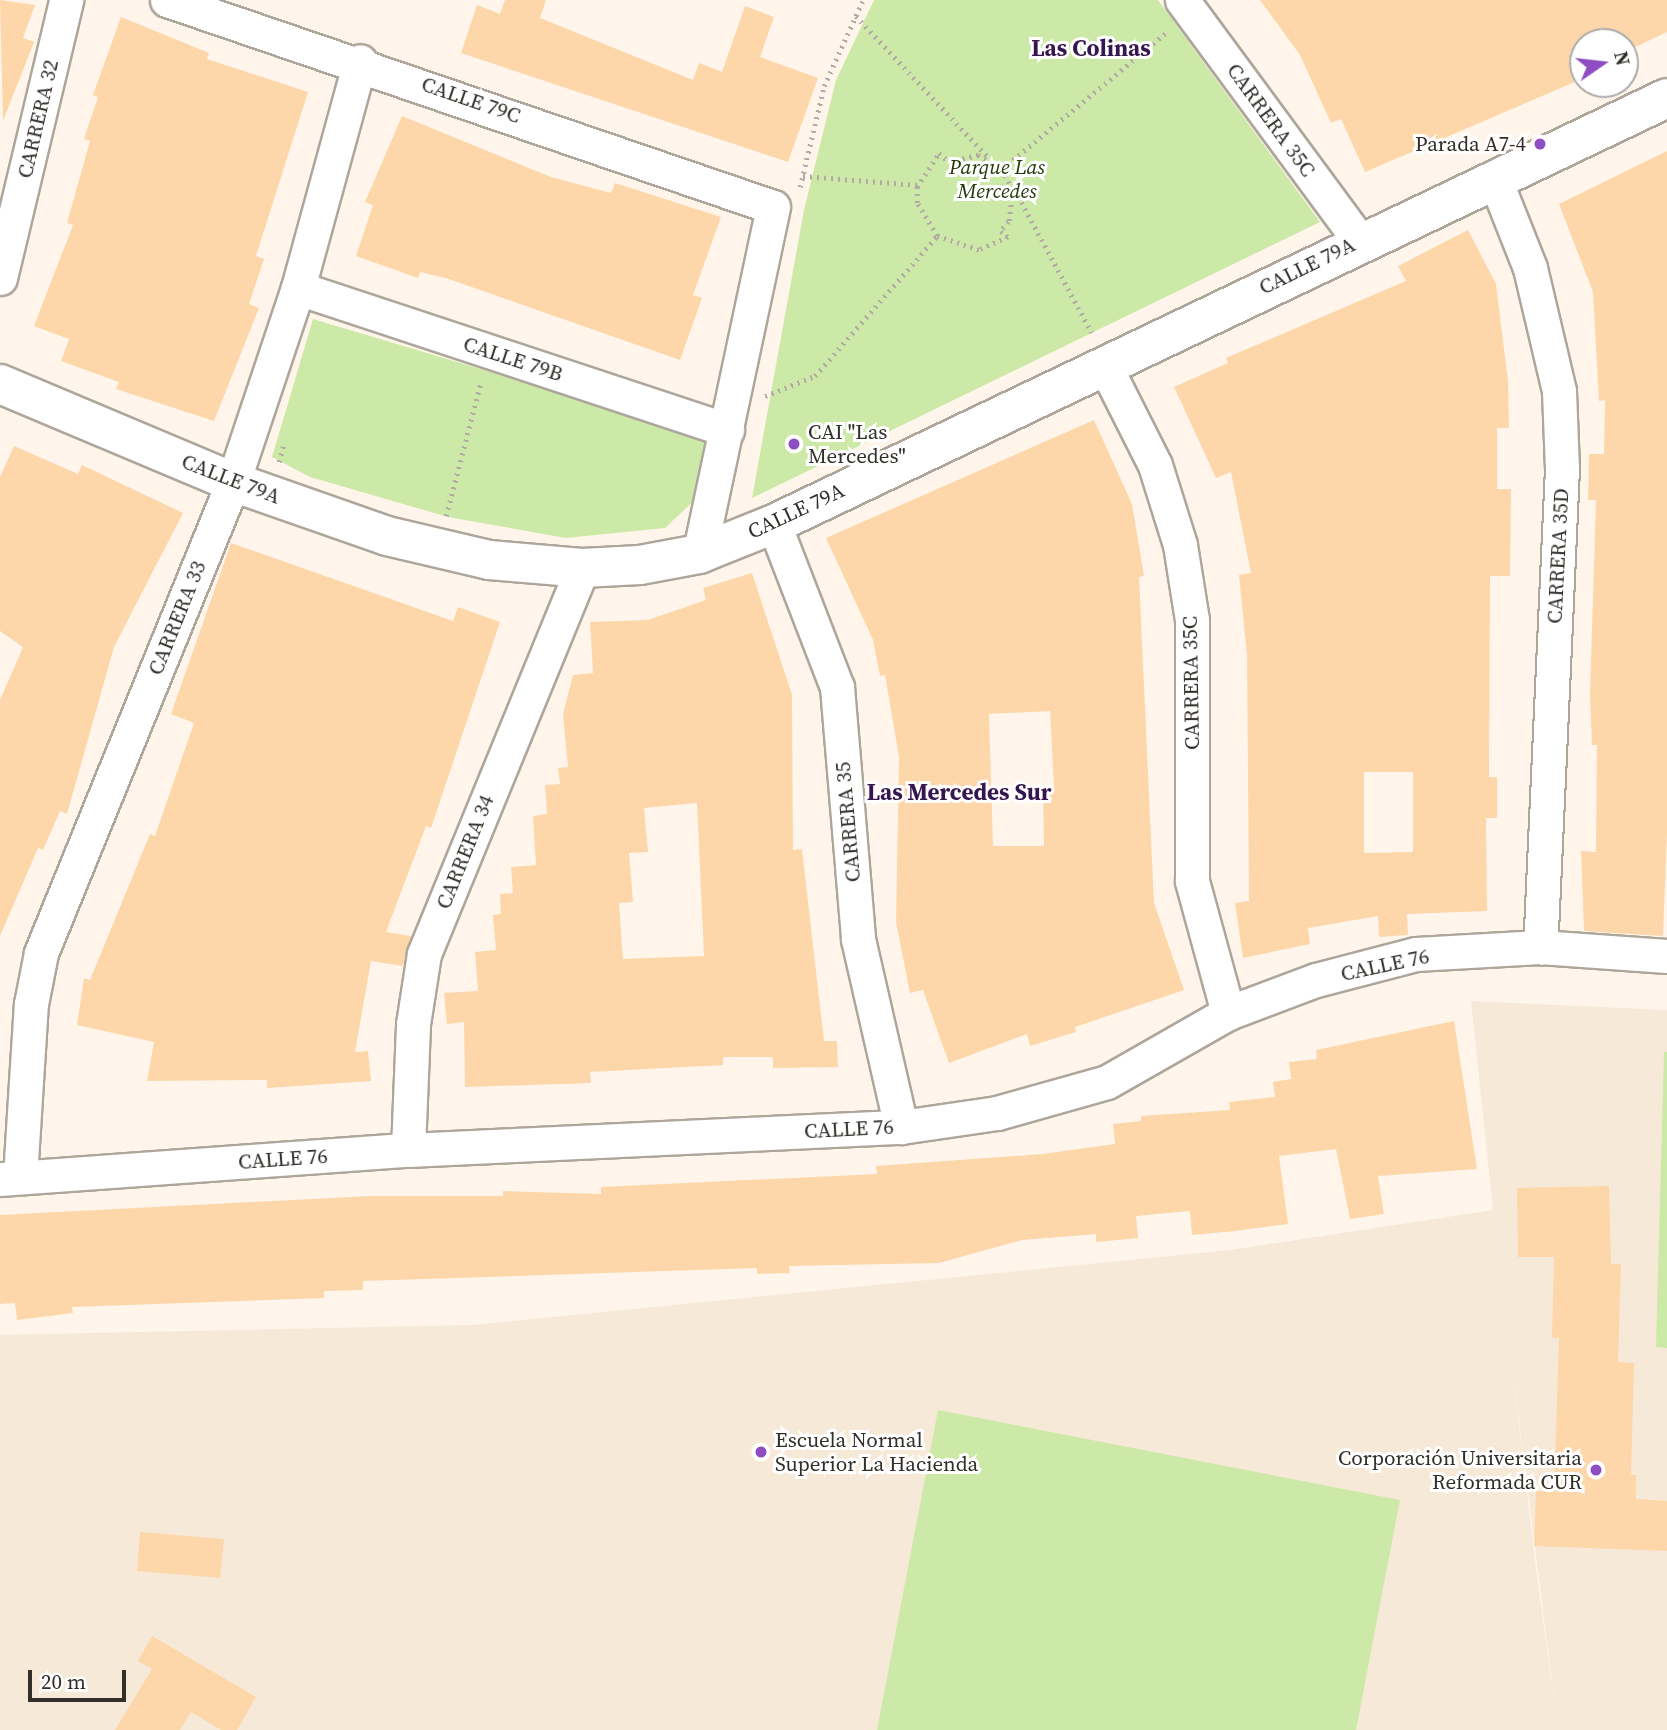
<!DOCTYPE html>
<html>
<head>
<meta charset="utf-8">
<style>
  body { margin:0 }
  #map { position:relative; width:1667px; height:1730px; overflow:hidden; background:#fff5eb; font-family:"Source Serif 4",serif }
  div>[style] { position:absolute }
  .built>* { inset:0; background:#f7e9d8 }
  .green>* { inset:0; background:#cde9a8 }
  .building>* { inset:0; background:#fdd7aa }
  .path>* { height:4.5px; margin-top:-2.25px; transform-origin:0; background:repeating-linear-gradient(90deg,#b3aba3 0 2px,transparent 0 7px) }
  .roads { filter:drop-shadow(2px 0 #aea59b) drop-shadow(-2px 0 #aea59b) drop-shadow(0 2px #aea59b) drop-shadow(0 -2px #aea59b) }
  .minor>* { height:33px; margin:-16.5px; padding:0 16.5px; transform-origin:16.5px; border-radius:16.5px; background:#fff }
  .tertiary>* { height:38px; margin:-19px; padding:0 19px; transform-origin:19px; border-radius:19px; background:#fff }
  .dots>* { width:19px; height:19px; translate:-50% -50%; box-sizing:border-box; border:4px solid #fff; border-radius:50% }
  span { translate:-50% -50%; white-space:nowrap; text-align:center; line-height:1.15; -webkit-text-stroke:6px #fff; paint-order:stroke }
  .street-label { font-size:21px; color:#322f2b }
  .poi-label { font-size:21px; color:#322f2b }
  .right { translate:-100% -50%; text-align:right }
  .left { translate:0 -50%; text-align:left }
  .park-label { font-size:21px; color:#273708; font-style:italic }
  .neighbourhood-label { font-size:23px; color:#36164e; font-weight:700 }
  .north { position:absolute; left:1569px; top:28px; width:70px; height:70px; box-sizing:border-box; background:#fff; border:2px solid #adacaa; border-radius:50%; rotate:76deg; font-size:19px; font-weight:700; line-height:28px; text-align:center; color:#322f2b }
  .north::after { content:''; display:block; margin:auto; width:24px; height:32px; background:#8f4dc2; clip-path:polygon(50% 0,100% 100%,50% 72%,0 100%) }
  .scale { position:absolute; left:28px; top:1670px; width:98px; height:32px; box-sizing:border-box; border:4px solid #322f2b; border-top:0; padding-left:9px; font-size:21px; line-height:24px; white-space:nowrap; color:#322f2b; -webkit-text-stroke:5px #fff; paint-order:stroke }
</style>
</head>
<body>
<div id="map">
  <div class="built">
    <div style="clip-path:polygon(evenodd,1471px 1001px,1667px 1010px,1667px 1730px,0 1730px,0 1335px,472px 1325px,1230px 1250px,1493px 1210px,1471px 1001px,1511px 1356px,1556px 1714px,1536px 1569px,1511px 1356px)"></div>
  </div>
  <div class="green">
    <div style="clip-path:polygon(874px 0,1158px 0,1320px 222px,752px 498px,804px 210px,836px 80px)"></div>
    <div style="clip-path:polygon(313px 319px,708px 437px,699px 496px,665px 528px,566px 538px,448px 517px,310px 477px,272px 457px)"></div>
    <div style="clip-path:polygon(1664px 1052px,1667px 1052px,1667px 1348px,1656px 1347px)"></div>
    <div style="clip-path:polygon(938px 1410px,1400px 1500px,1356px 1730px,877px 1730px)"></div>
  </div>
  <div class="building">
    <div style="clip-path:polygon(0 0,35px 5px,23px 38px,34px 42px,3px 121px)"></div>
    <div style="clip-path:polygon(505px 0,546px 0,540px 18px,693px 80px,699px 63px,722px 72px,745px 6px,774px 17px,760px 57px,818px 78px,788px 162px,461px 53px,477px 5px,500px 14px)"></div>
    <div style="clip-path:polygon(1260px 0,1667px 0,1667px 32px,1625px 52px,1625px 42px,1583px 42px,1577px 81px,1365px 172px,1341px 119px,1331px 123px,1300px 55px)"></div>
    <div style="clip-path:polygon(121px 17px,209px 53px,207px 59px,308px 92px,256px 256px,264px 259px,249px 304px,259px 308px,214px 421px,116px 389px,119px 382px,61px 361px,69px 339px,34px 326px,73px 225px,67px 223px,90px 141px,84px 139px,98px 97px,93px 95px)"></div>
    <div style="clip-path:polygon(402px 116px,551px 177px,611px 193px,615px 183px,721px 217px,693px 295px,702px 298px,680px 360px,446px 278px,420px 272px,418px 278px,356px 256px,373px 205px,365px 202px)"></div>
    <div style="clip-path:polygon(1667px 151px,1667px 833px,1663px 936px,1584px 931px,1581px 851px,1596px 852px,1597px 745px,1592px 745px,1590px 694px,1596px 500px,1588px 500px,1589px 454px,1604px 454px,1605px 400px,1599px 401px,1593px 292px,1559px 204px)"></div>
    <div style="clip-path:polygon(evenodd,1468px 230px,1496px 284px,1508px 381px,1509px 428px,1497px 428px,1497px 489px,1511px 489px,1510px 576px,1490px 576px,1489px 777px,1497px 777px,1497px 818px,1486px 818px,1487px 911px,1407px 914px,1408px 935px,1379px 937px,1378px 916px,1308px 928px,1310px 944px,1243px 958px,1235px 903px,1249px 901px,1247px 655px,1239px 575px,1251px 573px,1231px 472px,1216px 478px,1174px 387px,1228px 363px,1226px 358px,1406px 281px,1398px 266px,1468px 230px,1364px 772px,1413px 772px,1413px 852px,1364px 853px,1364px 772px)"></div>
    <div style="clip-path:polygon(evenodd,1094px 420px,1132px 504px,1144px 576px,1139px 577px,1154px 903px,1184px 990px,1075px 1027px,1076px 1032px,1030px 1046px,1027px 1034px,949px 1063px,923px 990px,910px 993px,896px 922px,899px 757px,885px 675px,880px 676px,873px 640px,826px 538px,1094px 420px,1050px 711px,1054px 788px,1043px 788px,1044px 846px,993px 846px,989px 714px,1050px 711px)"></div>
    <div style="clip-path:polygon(14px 446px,78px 474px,82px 465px,183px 513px,114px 647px,67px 814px,60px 811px,43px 850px,38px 848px,0 936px,0 700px,23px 647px,0 631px,0 477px)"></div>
    <div style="clip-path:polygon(231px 543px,453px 621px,458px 607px,500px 622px,431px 828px,426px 826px,386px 932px,411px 936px,403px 966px,371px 961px,355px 1052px,368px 1051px,371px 1081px,267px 1088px,267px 1080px,147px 1081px,154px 1042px,77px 1025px,84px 978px,90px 980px,150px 834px,155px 836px,194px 723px,171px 714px)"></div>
    <div style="clip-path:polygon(evenodd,752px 573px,792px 695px,793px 850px,802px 849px,824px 1041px,837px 1041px,838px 1067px,773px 1068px,773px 1057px,723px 1057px,723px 1065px,590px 1072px,591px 1083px,465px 1087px,464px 1022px,447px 1024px,444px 993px,478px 991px,475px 952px,496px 950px,493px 915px,501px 914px,500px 894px,513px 893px,511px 867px,536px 865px,533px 816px,547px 814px,545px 785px,560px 784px,558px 768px,568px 767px,563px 714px,573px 675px,593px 673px,590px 622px,648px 620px,706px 600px,703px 588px,752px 573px,697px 803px,704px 956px,623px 959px,619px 903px,633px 902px,629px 853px,648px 852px,644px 808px,697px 803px)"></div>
    <div style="clip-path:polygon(1454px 1021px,1477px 1169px,1378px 1176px,1384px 1214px,1350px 1219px,1336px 1149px,1279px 1156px,1288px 1224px,1235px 1231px,1192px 1235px,1190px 1211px,1136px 1216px,1138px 1238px,1096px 1242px,1096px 1234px,1022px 1240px,939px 1263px,789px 1266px,790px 1273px,757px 1274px,757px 1268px,363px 1281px,363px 1290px,324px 1291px,324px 1298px,72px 1307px,73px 1313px,17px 1320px,15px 1303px,0 1304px,0 1215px,370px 1196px,503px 1196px,503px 1191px,601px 1194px,601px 1187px,877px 1174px,876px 1166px,1043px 1154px,1115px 1144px,1113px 1124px,1141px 1121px,1141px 1116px,1230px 1110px,1229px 1102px,1275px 1097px,1273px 1082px,1291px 1079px,1289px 1062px,1317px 1059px,1316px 1050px)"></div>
    <div style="clip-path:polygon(1609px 1186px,1611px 1264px,1621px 1264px,1618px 1362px,1634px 1363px,1631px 1475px,1636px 1475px,1636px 1499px,1667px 1501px,1667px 1551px,1534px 1546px,1536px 1491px,1554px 1492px,1559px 1338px,1552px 1338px,1554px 1257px,1518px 1257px,1517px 1188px)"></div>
    <div style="clip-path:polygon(140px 1532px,224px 1539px,220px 1578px,137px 1571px)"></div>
    <div style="clip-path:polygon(152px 1636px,256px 1697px,237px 1730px,221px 1730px,191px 1712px,180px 1730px,115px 1730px,152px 1669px,138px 1661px)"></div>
  </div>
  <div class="path">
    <div style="left:856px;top:16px;width:195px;rotate:46.9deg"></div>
    <div style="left:939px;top:153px;width:13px;rotate:42deg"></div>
    <div style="left:949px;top:162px;width:30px;rotate:-14deg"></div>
    <div style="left:978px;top:155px;width:28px;rotate:30deg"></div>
    <div style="left:1002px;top:169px;width:25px;rotate:63deg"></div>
    <div style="left:1013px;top:191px;width:31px;rotate:97deg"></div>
    <div style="left:1009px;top:222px;width:12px;rotate:132deg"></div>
    <div style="left:1001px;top:231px;width:9px;rotate:41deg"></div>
    <div style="left:1008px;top:237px;width:32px;rotate:156deg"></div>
    <div style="left:979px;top:250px;width:44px;rotate:-161.6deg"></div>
    <div style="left:937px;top:236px;width:39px;rotate:-121deg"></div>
    <div style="left:917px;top:203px;width:16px;rotate:-90deg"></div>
    <div style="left:917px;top:187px;width:40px;rotate:-57.1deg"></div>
    <div style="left:1002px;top:169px;width:213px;rotate:-39.7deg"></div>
    <div style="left:803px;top:176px;width:115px;rotate:4.5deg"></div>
    <div style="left:800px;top:187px;width:104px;rotate:-76.6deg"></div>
    <div style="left:824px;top:86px;width:94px;rotate:-65.6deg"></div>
    <div style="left:1015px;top:190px;width:162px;rotate:61.7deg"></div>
    <div style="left:765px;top:396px;width:54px;rotate:-21.8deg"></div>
    <div style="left:815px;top:376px;width:186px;rotate:-48.9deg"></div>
    <div style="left:279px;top:462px;width:20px;rotate:-75deg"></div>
    <div style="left:446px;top:516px;width:138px;rotate:-75.4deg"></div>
  </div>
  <div class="roads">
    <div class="minor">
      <div style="left:167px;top:0;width:640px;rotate:18.86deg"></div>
      <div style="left:773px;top:207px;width:355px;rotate:102deg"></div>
      <div style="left:1182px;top:0;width:300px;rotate:53.6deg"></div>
      <div style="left:1494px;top:177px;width:98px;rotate:68.4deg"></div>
      <div style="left:1530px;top:268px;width:126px;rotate:76.7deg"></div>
      <div style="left:1559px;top:391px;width:77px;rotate:87.8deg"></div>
      <div style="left:1562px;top:468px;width:480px;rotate:92.6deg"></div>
      <div style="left:0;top:278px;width:286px;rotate:-76.6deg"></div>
      <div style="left:298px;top:288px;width:452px;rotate:18.3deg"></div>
      <div style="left:1104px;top:364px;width:113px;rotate:63.2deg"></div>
      <div style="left:1155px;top:465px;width:84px;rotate:72.6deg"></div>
      <div style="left:1180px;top:545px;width:76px;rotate:80.9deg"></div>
      <div style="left:1192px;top:620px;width:261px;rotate:90deg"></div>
      <div style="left:1192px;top:881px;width:137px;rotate:74.7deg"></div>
      <div style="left:774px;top:524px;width:175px;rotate:68.9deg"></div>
      <div style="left:837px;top:687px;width:253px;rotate:85.2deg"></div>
      <div style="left:858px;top:939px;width:193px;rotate:77.1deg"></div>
      <div style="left:408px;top:1150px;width:126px;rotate:-87.7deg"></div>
      <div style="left:413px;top:1024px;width:71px;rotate:-81.1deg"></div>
      <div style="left:424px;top:954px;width:417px;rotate:-67.7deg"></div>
      <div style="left:20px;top:1177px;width:173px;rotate:-86.4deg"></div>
      <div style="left:31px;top:1004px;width:52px;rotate:-78.9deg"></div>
      <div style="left:41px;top:953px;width:509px;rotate:-67.82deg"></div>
      <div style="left:233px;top:482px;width:205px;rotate:-71.5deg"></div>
      <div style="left:298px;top:288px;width:235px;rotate:-74.7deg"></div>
      <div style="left:0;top:1179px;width:409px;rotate:-4.1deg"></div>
      <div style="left:408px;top:1150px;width:494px;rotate:-2.7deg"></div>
      <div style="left:901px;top:1127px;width:97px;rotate:-8.3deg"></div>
      <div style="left:997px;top:1113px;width:114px;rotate:-15.7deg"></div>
      <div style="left:1107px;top:1082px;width:139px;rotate:-29.7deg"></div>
      <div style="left:1228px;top:1013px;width:94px;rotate:-20.6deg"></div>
      <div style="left:1316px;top:980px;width:103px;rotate:-14.6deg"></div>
      <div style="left:1416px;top:954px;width:124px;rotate:-3.2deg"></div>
      <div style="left:1540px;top:947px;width:127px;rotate:4.1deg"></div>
    </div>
    <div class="tertiary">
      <div style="left:0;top:384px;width:253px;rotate:22.8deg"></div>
      <div style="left:233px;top:482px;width:163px;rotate:19.3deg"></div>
      <div style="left:387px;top:536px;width:105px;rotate:13.2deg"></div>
      <div style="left:489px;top:560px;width:93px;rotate:4.9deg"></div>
      <div style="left:582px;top:568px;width:58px;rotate:-3deg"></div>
      <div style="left:640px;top:565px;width:60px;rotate:-10.6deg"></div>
      <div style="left:699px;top:554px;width:81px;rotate:-21.8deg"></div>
      <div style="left:774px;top:524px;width:989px;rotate:-25.5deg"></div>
    </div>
  </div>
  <div class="dots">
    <div style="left:1540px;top:144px;background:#8f4dc2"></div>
    <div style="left:794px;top:444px;background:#8f4dc2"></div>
    <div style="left:761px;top:1452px;background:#8f4dc2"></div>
    <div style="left:1596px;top:1470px;background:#8f4dc2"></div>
  </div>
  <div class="street-label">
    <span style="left:471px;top:100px;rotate:19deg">CALLE 79C</span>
    <span style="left:38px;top:119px;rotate:-77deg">CARRERA 32</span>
    <span style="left:1271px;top:120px;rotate:54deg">CARRERA 35C</span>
    <span style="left:1307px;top:266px;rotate:-26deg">CALLE 79A</span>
    <span style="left:513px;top:359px;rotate:18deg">CALLE 79B</span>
    <span style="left:231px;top:479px;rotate:21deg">CALLE 79A</span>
    <span style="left:796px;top:511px;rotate:-25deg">CALLE 79A</span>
    <span style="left:1558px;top:556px;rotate:-87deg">CARRERA 35D</span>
    <span style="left:177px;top:618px;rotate:-68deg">CARRERA 33</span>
    <span style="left:1191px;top:683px;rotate:-91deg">CARRERA 35C</span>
    <span style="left:848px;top:822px;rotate:-95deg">CARRERA 35</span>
    <span style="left:465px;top:852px;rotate:-68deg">CARRERA 34</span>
    <span style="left:1385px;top:965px;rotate:-12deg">CALLE 76</span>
    <span style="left:849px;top:1129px;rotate:-3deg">CALLE 76</span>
    <span style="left:283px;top:1159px;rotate:-4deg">CALLE 76</span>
  </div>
  <div class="poi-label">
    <span class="right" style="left:1526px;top:144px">Parada A7-4</span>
    <span class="left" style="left:808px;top:444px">CAI "Las<br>Mercedes"</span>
    <span class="left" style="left:775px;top:1452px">Escuela Normal<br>Superior La Hacienda</span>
    <span class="right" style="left:1582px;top:1470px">Corporación Universitaria<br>Reformada CUR</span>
  </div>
  <div class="park-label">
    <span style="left:997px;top:179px">Parque Las<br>Mercedes</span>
  </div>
  <div class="neighbourhood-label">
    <span style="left:1091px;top:48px">Las Colinas</span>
    <span style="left:959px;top:792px">Las Mercedes Sur</span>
  </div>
  <div class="north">N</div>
  <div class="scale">20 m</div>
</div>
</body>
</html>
